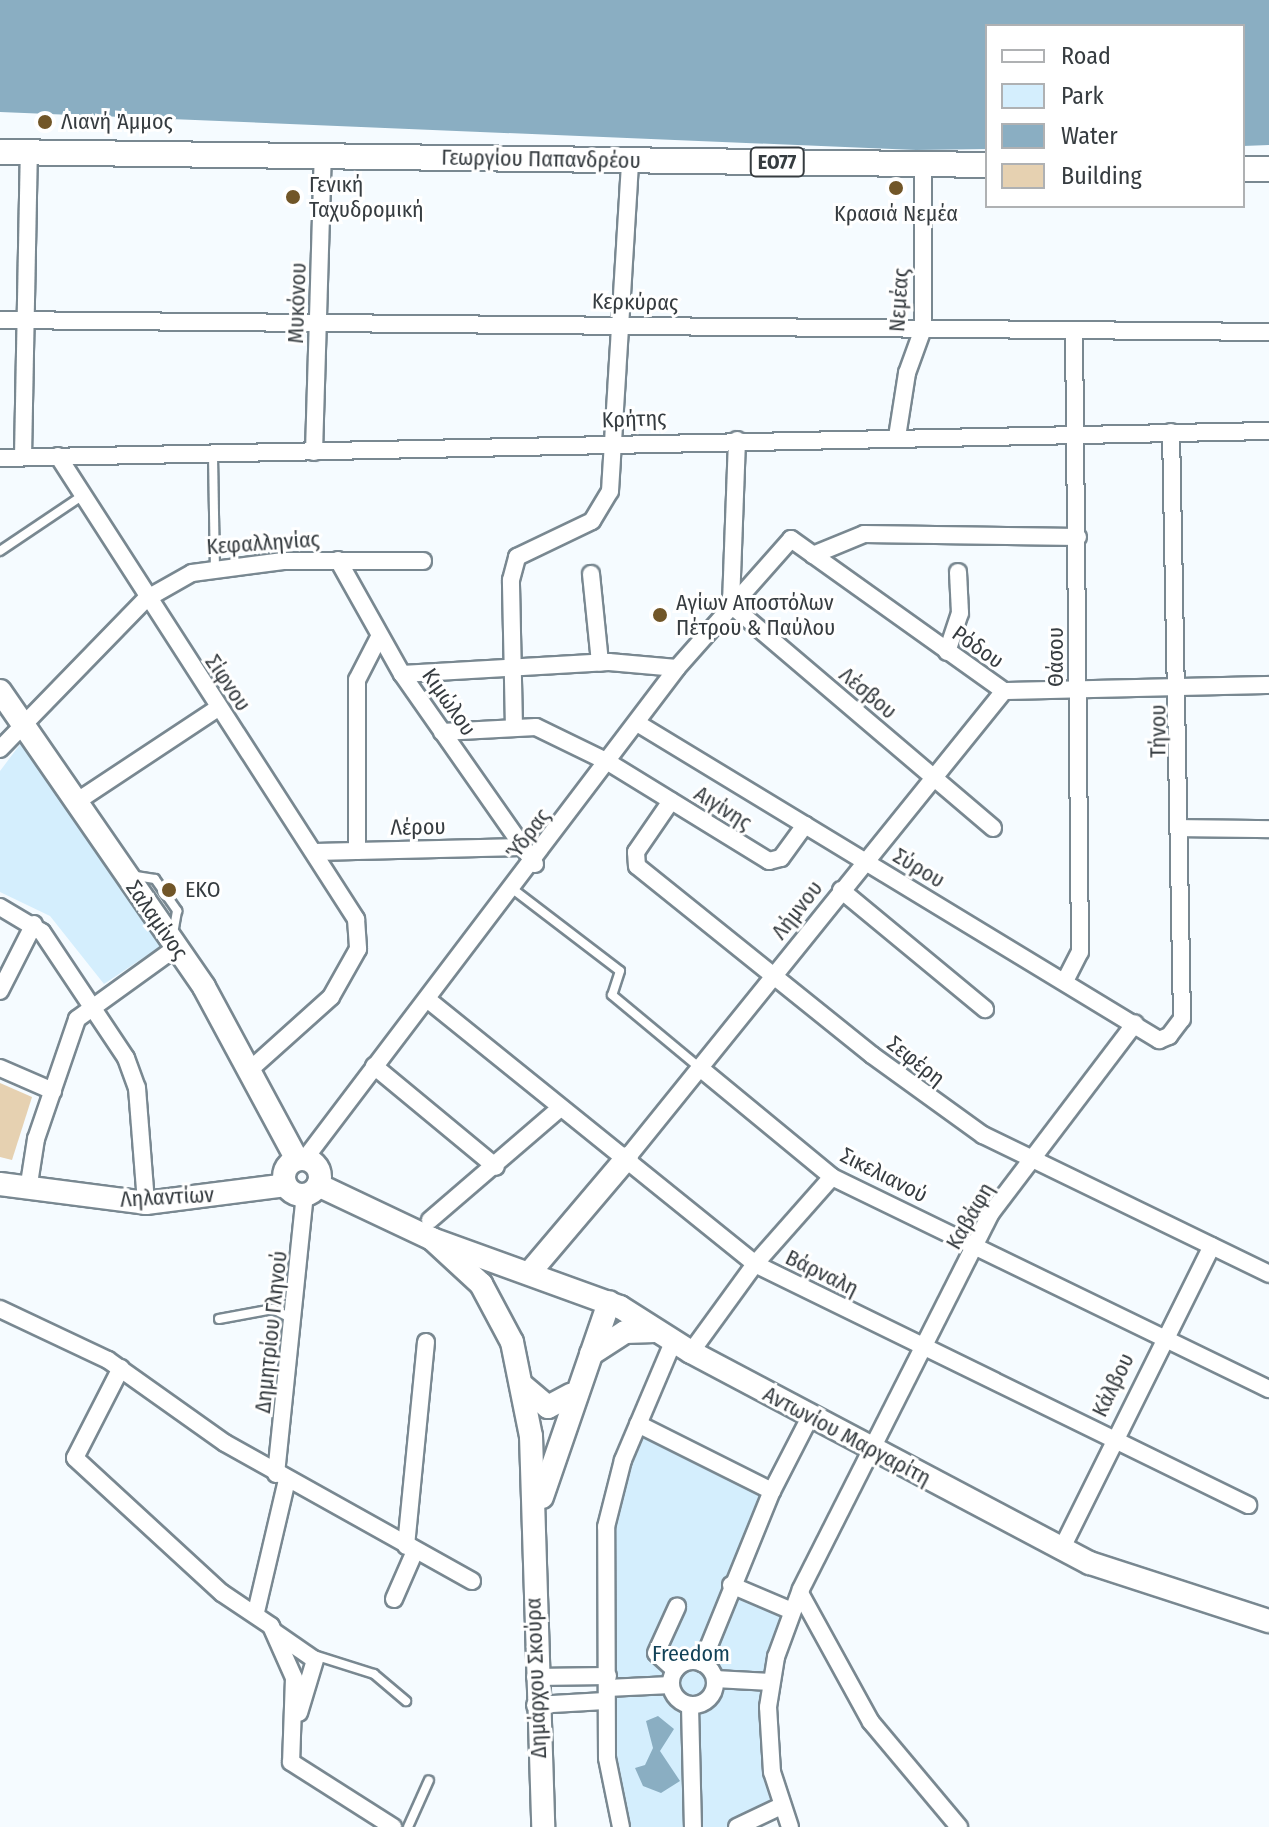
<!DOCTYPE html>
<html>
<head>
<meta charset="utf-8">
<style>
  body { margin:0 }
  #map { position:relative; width:1269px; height:1827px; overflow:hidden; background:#f5fbff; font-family:"Fira Sans Condensed",sans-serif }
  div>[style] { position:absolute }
  .green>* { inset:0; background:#d4eefd }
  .water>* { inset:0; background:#8aaec2 }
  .building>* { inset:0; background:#e6d1b1 }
  .roads { filter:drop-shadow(2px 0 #798891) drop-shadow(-2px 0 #798891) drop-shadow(0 2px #798891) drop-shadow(0 -2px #798891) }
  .lane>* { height:8px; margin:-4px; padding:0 4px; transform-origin:4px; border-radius:4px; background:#fff }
  .street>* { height:16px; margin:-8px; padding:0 8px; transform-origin:8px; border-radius:8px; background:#fff }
  .street>.ring { margin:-8px; padding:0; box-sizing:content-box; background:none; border:16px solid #fff; border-radius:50% }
  .secondary>* { height:22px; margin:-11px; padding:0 11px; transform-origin:11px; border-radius:11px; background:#fff }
  .secondary>.ring { margin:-11px; padding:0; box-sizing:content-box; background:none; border:22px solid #fff; border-radius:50% }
  .primary>* { height:24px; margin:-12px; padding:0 12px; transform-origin:12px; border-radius:12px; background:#fff }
  .dots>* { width:22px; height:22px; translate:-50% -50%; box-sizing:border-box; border:4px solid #fff; border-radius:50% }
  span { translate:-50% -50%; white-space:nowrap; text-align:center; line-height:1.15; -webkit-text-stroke:6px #fff; paint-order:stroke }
  .shield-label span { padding:2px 6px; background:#fff; border:2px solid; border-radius:6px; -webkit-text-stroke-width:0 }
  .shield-label { font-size:20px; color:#363c40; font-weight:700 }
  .poi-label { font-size:22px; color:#363c40 }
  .left { translate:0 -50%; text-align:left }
  .street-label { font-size:22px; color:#363c40 }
  .park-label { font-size:22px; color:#124258 }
  .legend { position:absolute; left:985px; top:24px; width:260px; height:184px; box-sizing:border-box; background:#fff; border:2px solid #afb1b3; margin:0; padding:10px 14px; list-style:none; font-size:24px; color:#363c40 }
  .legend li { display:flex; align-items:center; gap:16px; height:40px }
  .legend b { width:40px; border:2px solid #afb1b3 }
</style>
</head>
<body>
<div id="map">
  <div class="green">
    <div style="clip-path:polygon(21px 743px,161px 946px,104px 984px,50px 916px,0 892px,0 771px)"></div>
    <div style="clip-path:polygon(638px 1424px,772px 1491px,800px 1437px,808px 1441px,741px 1582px,795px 1605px,772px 1676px,781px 1806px,737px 1827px,621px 1827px,614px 1796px,606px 1527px)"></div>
  </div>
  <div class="water">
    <div style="clip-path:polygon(0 0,1269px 0,1269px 145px,1243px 146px,1243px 26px,987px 26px,987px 149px,916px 150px,0 112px)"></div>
    <div style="clip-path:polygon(658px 1716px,674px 1729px,660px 1751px,680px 1781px,661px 1793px,643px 1786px,635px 1768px,645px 1765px,653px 1748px,646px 1721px)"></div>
  </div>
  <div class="building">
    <div style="clip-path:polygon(0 1083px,32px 1097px,12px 1160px,0 1157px)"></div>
  </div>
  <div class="roads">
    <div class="lane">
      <div style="left:213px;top:456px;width:110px;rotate:89deg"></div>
      <div style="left:0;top:551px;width:99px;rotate:-33.9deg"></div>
      <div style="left:136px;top:876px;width:19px;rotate:9deg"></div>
      <div style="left:155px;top:879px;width:39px;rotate:55deg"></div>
      <div style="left:177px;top:911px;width:17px;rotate:100deg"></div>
      <div style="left:514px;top:890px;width:133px;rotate:37.4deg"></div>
      <div style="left:620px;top:971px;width:25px;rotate:108deg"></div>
      <div style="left:612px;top:995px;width:114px;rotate:39.7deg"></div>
      <div style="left:219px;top:1319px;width:55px;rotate:-10.5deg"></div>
      <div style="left:273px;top:1309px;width:20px;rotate:27deg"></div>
      <div style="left:314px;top:1655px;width:63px;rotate:17.6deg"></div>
      <div style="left:374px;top:1674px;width:42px;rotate:40.2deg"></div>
      <div style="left:408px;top:1827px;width:51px;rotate:-65.9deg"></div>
    </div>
    <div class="street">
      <div style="left:0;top:320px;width:1269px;rotate:0.54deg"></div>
      <div style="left:897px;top:437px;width:65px;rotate:-81.1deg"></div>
      <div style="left:907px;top:373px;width:47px;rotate:-70deg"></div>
      <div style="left:923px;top:329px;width:165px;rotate:-90deg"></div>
      <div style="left:737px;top:440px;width:165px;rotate:92.1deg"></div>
      <div style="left:731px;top:605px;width:344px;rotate:40.4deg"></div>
      <div style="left:314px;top:452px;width:296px;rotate:-88.3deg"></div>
      <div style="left:58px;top:456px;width:551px;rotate:57.23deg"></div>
      <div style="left:356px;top:919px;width:30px;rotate:86deg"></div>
      <div style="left:358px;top:949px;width:55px;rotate:119.4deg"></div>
      <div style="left:331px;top:997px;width:105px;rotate:138.1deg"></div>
      <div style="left:23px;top:457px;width:305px;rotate:-88.9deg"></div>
      <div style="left:0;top:458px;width:1269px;rotate:-1.22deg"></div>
      <div style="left:813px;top:555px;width:55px;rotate:-22.4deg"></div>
      <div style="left:864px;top:534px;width:214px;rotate:0.8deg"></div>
      <div style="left:338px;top:560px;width:131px;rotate:60.7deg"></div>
      <div style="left:402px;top:674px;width:232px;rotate:55deg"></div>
      <div style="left:591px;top:574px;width:89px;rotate:84.2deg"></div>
      <div style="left:947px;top:652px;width:41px;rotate:-71.6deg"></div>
      <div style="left:960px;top:613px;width:41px;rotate:-92.8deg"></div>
      <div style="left:402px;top:674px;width:207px;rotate:-3.3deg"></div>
      <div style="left:609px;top:662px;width:68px;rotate:5deg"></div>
      <div style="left:637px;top:723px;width:611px;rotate:31.27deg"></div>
      <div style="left:1159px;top:1040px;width:11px;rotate:-22deg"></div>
      <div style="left:1169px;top:1036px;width:21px;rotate:-53deg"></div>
      <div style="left:1182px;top:1019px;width:587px;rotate:-91.07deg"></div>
      <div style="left:514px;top:728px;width:148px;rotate:-91.2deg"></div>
      <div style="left:511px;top:580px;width:24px;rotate:-75deg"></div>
      <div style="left:517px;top:557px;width:83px;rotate:-25.6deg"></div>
      <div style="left:592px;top:521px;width:35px;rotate:-59deg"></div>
      <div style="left:610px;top:491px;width:332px;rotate:-86.5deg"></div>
      <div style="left:442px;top:732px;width:94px;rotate:-3deg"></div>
      <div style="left:536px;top:727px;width:80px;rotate:25.9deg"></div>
      <div style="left:608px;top:762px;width:189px;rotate:31.6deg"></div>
      <div style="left:769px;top:861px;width:12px;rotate:-14deg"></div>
      <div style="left:781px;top:858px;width:41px;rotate:-54deg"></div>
      <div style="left:0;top:749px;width:209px;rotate:-45.8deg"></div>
      <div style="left:146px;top:599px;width:53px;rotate:-29.5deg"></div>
      <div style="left:192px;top:573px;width:92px;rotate:-7.5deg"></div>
      <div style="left:283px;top:561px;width:140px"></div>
      <div style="left:671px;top:801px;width:62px;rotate:124.5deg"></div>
      <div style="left:636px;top:852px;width:14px;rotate:86deg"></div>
      <div style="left:637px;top:866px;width:302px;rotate:38.8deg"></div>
      <div style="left:872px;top:1055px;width:137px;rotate:35.8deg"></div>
      <div style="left:983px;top:1135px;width:318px;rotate:25.9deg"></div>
      <div style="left:76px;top:802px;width:170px;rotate:-33.5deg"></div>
      <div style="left:1181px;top:828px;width:88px;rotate:0.7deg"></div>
      <div style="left:357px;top:851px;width:171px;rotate:-90deg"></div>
      <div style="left:357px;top:680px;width:48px;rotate:-62.9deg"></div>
      <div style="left:315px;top:852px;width:207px;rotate:-1.4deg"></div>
      <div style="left:841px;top:890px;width:187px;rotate:39.6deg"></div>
      <div style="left:0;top:907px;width:49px;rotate:30.8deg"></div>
      <div style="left:42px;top:932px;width:151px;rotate:56.3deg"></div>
      <div style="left:126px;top:1058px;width:32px;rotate:70deg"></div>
      <div style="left:137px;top:1088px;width:115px;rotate:85.5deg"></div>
      <div style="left:1065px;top:981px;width:33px;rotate:-63deg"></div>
      <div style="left:1080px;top:952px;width:622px;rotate:-90.55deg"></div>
      <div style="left:0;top:991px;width:75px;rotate:-63.1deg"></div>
      <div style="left:427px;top:999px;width:422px;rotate:38.9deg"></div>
      <div style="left:755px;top:1264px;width:549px;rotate:26.05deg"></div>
      <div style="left:374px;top:1066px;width:158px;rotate:39.6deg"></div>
      <div style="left:0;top:1068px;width:58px;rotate:23.5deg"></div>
      <div style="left:700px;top:1068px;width:171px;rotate:39.5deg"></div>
      <div style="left:832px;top:1177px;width:486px;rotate:25.9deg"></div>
      <div style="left:627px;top:1158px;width:600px;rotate:-51.09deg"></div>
      <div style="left:304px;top:1160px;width:617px;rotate:-52.83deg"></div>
      <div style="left:677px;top:668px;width:172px;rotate:-48.5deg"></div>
      <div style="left:791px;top:539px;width:262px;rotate:35.5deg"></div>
      <div style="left:1004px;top:691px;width:265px;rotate:-1.3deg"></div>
      <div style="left:28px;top:1190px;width:52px;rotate:-81.1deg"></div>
      <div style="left:36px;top:1139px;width:127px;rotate:-71.1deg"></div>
      <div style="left:77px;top:1019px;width:123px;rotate:-35.8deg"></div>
      <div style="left:430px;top:1220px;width:172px;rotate:-40.7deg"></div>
      <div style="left:0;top:1309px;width:119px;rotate:25.3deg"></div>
      <div style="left:108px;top:1360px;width:143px;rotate:35.4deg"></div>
      <div style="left:225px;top:1443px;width:283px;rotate:29.2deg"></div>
      <div style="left:691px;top:1352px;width:109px;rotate:-54deg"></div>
      <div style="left:755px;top:1264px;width:116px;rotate:-48.5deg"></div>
      <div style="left:121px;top:1368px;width:101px;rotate:117.1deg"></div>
      <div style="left:75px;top:1458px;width:200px;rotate:42.6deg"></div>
      <div style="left:222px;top:1593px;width:59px;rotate:34deg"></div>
      <div style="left:271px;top:1626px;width:57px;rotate:66.1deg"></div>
      <div style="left:294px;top:1678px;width:84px;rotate:92deg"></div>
      <div style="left:291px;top:1762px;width:121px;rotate:32.5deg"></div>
      <div style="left:638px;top:1424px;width:150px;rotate:26.6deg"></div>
      <div style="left:772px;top:1491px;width:83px;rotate:-62.8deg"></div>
      <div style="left:276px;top:1474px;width:281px;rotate:-84.1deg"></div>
      <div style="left:406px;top:1546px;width:205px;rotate:-84.4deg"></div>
      <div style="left:1062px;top:1548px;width:337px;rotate:-63.6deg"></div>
      <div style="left:731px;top:1585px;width:66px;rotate:23.1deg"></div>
      <div style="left:800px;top:1593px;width:147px;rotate:61.2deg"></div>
      <div style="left:871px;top:1722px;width:137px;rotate:50deg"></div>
      <div style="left:394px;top:1599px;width:52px;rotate:-66.4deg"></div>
      <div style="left:256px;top:1612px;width:136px;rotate:-76.8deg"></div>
      <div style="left:276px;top:1633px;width:47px;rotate:34.7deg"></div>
      <div style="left:315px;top:1660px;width:55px;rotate:106.8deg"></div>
      <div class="ring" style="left:671px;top:1661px;width:28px;height:28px"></div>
      <div style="left:702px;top:1663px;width:186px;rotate:-67.9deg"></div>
      <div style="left:675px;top:1670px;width:25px;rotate:-138deg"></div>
      <div style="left:656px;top:1653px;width:51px;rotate:-65.5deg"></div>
      <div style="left:535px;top:1677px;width:73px;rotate:-0.8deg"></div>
      <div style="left:715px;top:1679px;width:56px;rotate:3.1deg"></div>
      <div style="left:607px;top:1688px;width:64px;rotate:-2.7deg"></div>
      <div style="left:535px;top:1705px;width:70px;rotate:-3.3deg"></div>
      <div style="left:690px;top:1706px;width:121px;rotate:88.6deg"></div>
      <div style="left:621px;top:1827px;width:70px;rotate:-101.5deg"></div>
      <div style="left:607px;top:1758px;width:231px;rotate:-90.2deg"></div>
      <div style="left:606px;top:1527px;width:69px;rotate:-75.8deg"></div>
      <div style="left:623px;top:1460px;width:128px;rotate:-67deg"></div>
      <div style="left:737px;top:1827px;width:49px;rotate:-25.5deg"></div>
      <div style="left:790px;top:1827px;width:58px;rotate:-108.1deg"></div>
      <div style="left:772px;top:1772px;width:65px;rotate:-93.5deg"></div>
      <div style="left:768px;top:1707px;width:51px;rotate:-80.9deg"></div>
      <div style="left:776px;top:1657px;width:72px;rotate:-69.8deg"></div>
      <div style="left:801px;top:1589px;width:421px;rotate:-63.2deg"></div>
      <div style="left:991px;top:1213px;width:238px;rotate:-52.8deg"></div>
    </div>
    <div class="secondary">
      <div style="left:0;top:691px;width:359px;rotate:55.4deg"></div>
      <div style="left:204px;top:987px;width:196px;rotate:61.7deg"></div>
      <div class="ring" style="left:284px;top:1159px;width:14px;height:14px"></div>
      <div style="left:0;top:1184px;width:147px;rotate:7.4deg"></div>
      <div style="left:146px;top:1203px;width:141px;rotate:-7.3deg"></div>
      <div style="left:318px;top:1185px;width:126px;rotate:25.3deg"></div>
      <div style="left:432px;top:1239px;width:67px;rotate:42.6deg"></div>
      <div style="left:481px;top:1284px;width:66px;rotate:61.9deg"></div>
      <div style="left:512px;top:1342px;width:96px;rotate:78.6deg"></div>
      <div style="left:531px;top:1436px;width:391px;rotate:88.2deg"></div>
      <div style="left:432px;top:1239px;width:200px;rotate:19.9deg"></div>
      <div style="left:620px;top:1307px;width:84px;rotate:32.4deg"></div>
      <div style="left:691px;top:1352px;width:451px;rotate:27.9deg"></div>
      <div style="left:1090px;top:1563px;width:188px;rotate:18deg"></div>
      <div style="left:531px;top:1271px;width:148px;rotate:-49.7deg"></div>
      <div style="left:591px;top:1354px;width:40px;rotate:-32.9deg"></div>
      <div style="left:625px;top:1332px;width:30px;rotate:-2deg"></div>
      <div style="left:524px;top:1387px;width:31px;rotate:40deg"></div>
      <div style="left:548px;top:1407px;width:26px;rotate:-28deg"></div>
      <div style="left:542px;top:1497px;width:206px;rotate:-71deg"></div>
    </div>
    <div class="primary">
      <div style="left:0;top:152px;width:987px;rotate:0.75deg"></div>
      <div style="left:1243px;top:169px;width:26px"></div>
    </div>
  </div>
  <div class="dots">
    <div style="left:45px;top:122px;background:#715628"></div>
    <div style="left:896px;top:188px;background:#715628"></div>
    <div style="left:293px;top:197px;background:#715628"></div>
    <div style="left:660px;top:615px;background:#715628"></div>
    <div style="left:169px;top:890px;background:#715628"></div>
  </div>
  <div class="shield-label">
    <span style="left:777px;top:162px">ΕΟ77</span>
  </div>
  <div class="poi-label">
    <span class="left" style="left:61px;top:122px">Λιανή Άμμος</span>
    <span class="left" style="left:309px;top:197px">Γενική<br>Ταχυδρομική</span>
    <span style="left:896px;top:214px">Κρασιά Νεμέα</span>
    <span class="left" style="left:676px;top:615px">Αγίων Αποστόλων<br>Πέτρου &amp; Παύλου</span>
    <span class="left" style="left:185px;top:890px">EKO</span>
  </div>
  <div class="street-label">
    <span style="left:541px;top:159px;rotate:1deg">Γεωργίου Παπανδρέου</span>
    <span style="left:899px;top:300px;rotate:-86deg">Νεμέας</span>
    <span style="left:635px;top:302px;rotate:1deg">Κερκύρας</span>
    <span style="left:297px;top:303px;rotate:-88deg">Μυκόνου</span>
    <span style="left:634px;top:419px;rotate:-2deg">Κρήτης</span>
    <span style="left:263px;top:543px;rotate:-4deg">Κεφαλληνίας</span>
    <span style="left:978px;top:647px;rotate:35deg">Ρόδου</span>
    <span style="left:1056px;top:657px;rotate:-90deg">Θάσου</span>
    <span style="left:228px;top:683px;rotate:56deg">Σίφνου</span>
    <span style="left:868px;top:693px;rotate:40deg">Λέσβου</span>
    <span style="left:449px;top:702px;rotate:55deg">Κιμώλου</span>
    <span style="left:1158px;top:731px;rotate:-90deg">Τήνου</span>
    <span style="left:723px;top:808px;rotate:32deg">Αιγίνης</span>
    <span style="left:418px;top:827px;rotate:-1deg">Λέρου</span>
    <span style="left:528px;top:834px;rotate:-53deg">Ύδρας</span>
    <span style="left:919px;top:868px;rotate:31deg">Σύρου</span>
    <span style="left:797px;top:910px;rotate:-52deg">Λήμνου</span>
    <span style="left:157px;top:920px;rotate:55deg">Σαλαμίνος</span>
    <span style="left:916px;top:1061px;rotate:38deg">Σεφέρη</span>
    <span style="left:884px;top:1175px;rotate:27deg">Σικελιανού</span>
    <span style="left:167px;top:1197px;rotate:-3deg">Ληλαντίων</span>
    <span style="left:970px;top:1216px;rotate:-60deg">Καβάφη</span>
    <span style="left:822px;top:1273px;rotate:26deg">Βάρναλη</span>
    <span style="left:271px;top:1332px;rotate:-84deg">Δημητρίου Γληνού</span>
    <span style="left:1113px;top:1385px;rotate:-64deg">Κάλβου</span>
    <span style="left:847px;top:1436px;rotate:28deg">Αντωνίου Μαργαρίτη</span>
    <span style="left:536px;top:1678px;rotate:-92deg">Δημάρχου Σκούρα</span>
  </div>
  <div class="park-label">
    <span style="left:691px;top:1654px">Freedom</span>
  </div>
  <ul class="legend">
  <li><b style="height:10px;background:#fff"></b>Road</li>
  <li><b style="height:22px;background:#d4eefd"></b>Park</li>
  <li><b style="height:22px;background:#8aaec2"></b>Water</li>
  <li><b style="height:22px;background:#e6d1b1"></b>Building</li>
  </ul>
</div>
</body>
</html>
